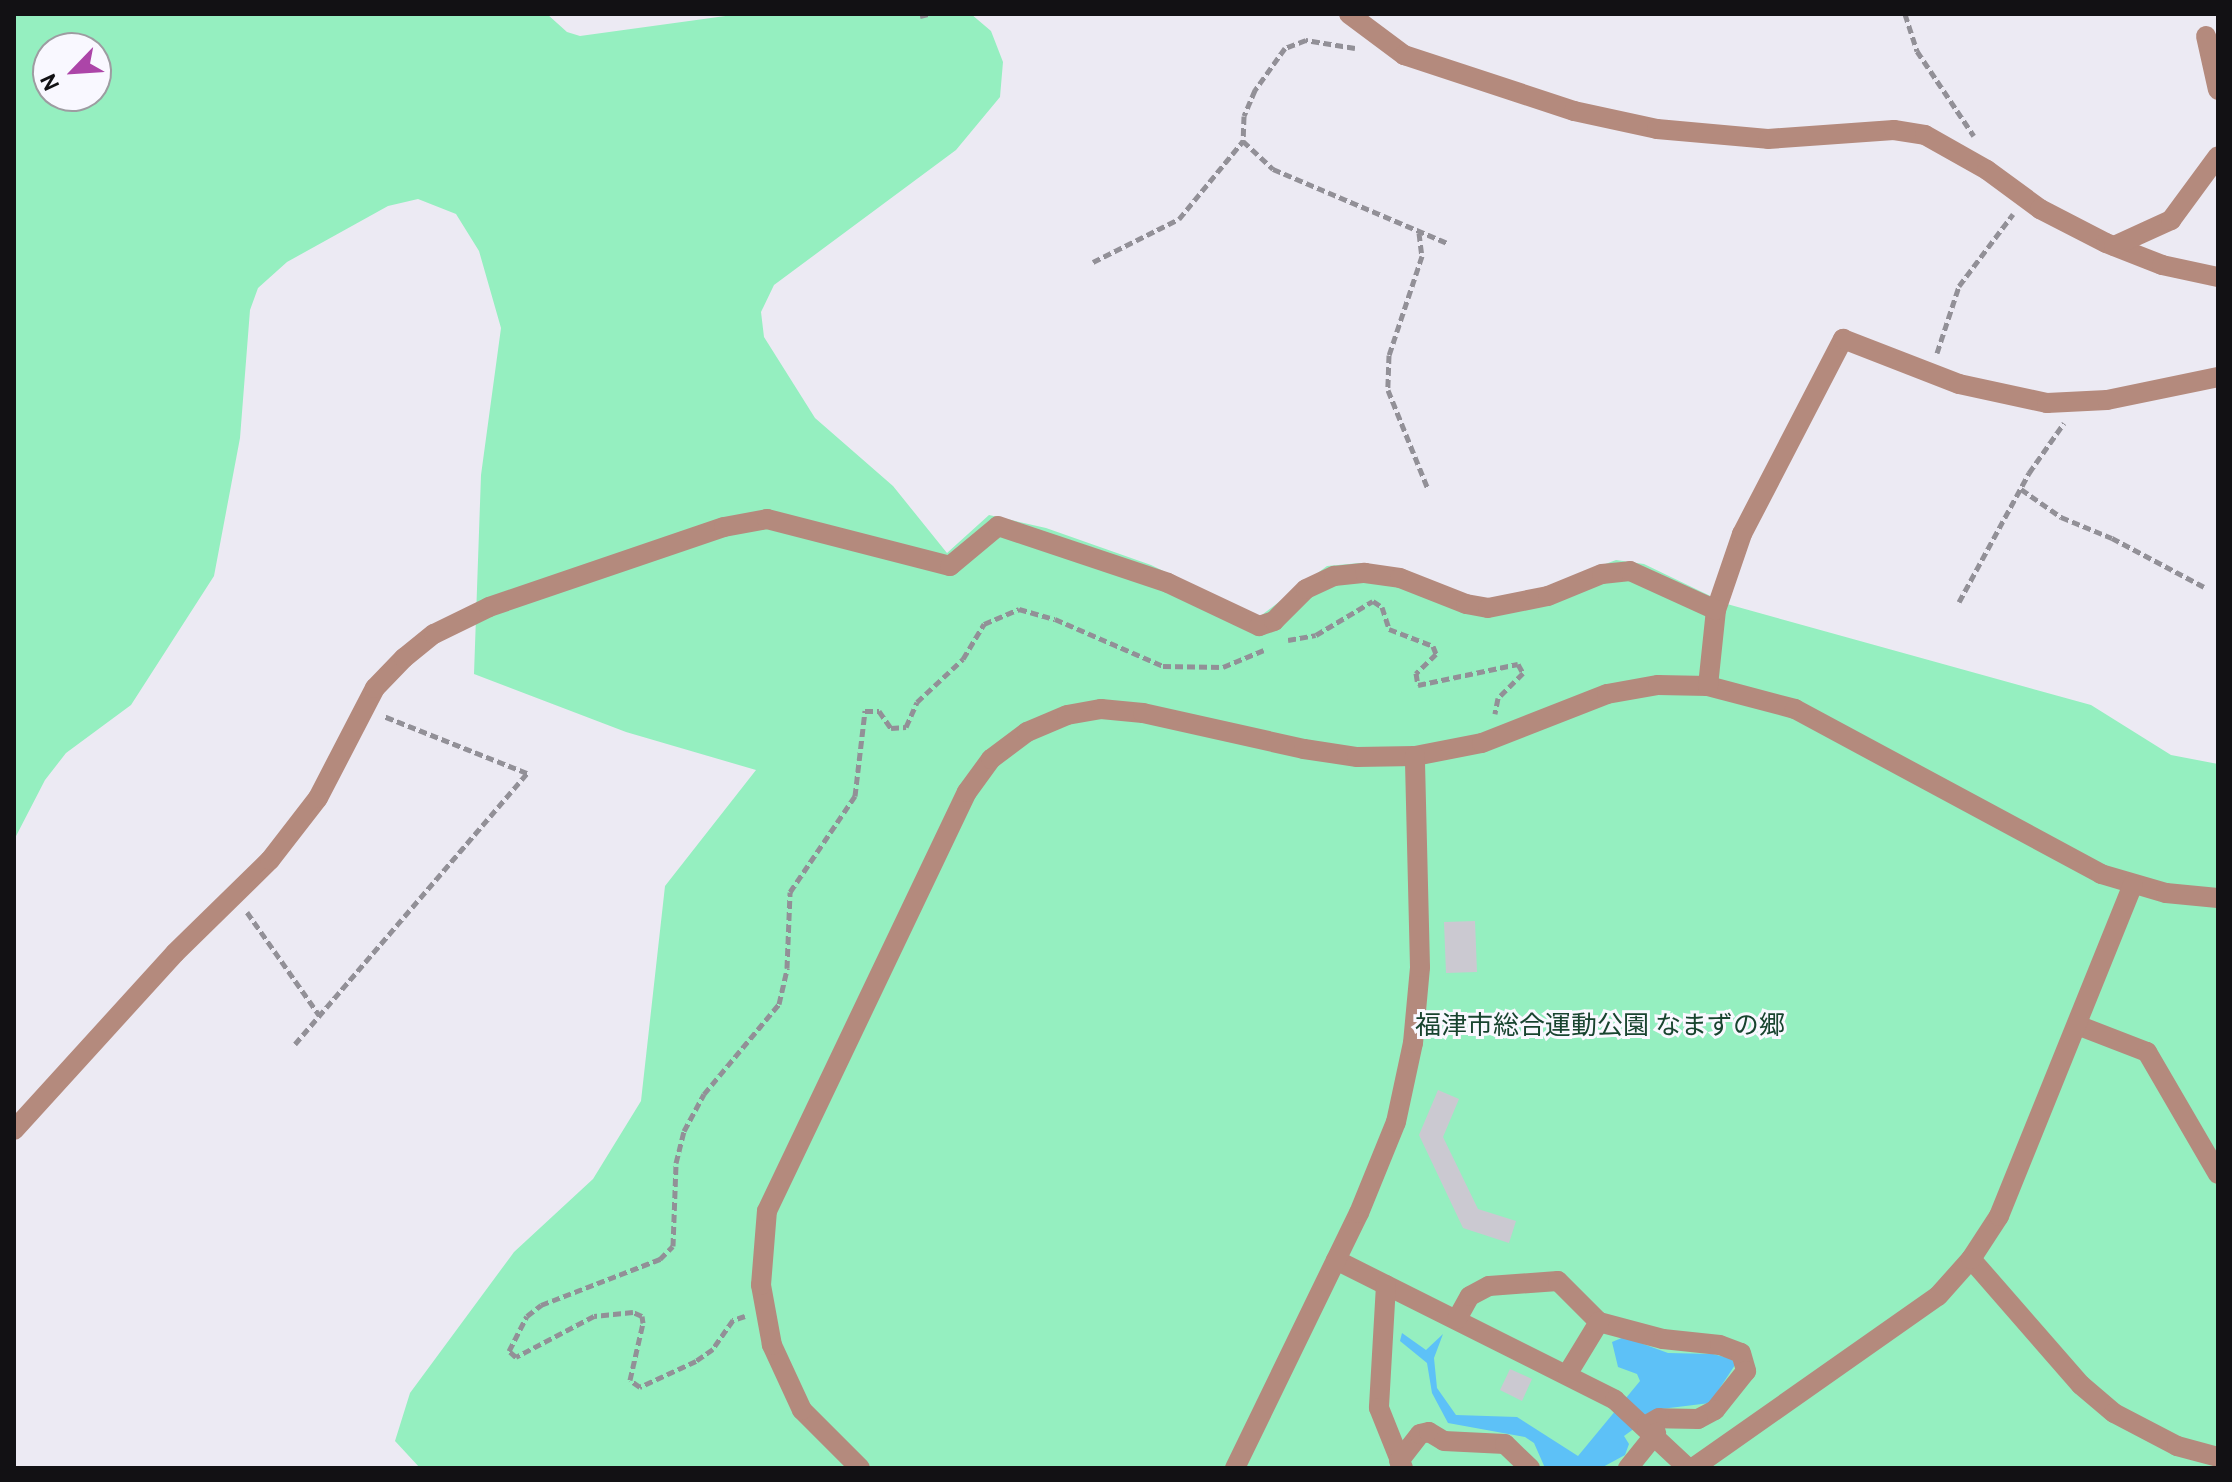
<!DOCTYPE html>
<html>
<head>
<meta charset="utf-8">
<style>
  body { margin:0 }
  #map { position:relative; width:2232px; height:1482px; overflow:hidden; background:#eceaf3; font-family:Overpass,"Noto Sans JP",sans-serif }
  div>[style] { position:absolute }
  .green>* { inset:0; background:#95efc0 }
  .water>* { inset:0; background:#5dc1f7 }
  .building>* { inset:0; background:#cbc9d1 }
  .path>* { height:5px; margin-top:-2.5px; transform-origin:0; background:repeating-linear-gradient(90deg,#929097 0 8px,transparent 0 12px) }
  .pedestrian>* { height:20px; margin:-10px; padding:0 10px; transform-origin:10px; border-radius:10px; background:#b48a7d }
  .minor>* { height:20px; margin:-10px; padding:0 10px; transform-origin:10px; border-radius:10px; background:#b48a7d }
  span { translate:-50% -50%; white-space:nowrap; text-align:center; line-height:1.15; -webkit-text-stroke:6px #f9f8ff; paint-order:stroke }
  .park-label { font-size:26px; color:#18442f }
  .frame { position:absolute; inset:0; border:16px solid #121114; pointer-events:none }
  .north { position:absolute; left:32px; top:32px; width:80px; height:80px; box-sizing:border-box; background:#f9f8ff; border:2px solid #9d9ca1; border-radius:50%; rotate:245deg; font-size:22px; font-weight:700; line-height:32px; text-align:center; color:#121114 }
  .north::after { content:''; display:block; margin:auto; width:28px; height:36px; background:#ac45a8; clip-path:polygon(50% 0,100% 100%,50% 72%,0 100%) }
</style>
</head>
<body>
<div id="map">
  <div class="green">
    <div style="clip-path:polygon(evenodd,14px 14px,547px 14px,567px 32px,580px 36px,740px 14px,971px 14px,991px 31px,1003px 62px,1000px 97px,956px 150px,774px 285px,761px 312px,764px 337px,815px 418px,893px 486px,947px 553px,989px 515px,1046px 528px,1151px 565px,1259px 617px,1327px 566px,1360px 563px,1406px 570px,1459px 594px,1496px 600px,1537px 590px,1616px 560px,1644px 564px,1727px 604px,2091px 705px,2171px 755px,2218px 764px,2218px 1468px,420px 1468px,395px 1441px,410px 1393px,514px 1252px,593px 1179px,641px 1101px,665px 886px,756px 770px,626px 732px,474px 674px,481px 475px,501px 328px,479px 251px,456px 214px,418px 199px,388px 206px,287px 262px,258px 288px,250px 310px,240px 438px,214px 576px,131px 705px,66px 753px,45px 780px,14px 840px,14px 14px,48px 48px,96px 48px,96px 96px,48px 96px,48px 48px)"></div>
  </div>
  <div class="water">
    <div style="clip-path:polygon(1402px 1333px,1426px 1350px,1443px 1334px,1434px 1358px,1437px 1388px,1456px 1415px,1517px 1417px,1578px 1456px,1640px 1381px,1637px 1374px,1618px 1367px,1612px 1342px,1624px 1337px,1668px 1353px,1713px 1354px,1732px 1359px,1735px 1365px,1710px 1403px,1661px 1409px,1624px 1436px,1629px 1444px,1625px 1455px,1601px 1468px,1545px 1468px,1534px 1443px,1525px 1437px,1448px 1423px,1432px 1393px,1427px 1363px,1400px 1341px)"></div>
  </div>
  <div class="building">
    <div style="clip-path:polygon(1475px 921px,1477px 972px,1446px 973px,1444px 922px)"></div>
    <div style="clip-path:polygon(1438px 1090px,1459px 1099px,1443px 1137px,1478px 1209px,1516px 1221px,1509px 1243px,1463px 1228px,1419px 1135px)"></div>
    <div style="clip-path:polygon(1510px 1369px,1532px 1379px,1522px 1401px,1500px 1390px)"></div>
  </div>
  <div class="path">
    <div style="left:1905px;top:14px;width:39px;rotate:72deg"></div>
    <div style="left:1917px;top:51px;width:102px;rotate:56.2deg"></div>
    <div style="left:920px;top:16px;width:8px;rotate:-14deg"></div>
    <div style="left:1355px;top:48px;width:50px;rotate:-170.7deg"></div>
    <div style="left:1306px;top:40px;width:22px;rotate:159deg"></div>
    <div style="left:1285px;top:48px;width:52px;rotate:125.5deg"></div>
    <div style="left:1255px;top:90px;width:28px;rotate:113deg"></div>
    <div style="left:1244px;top:116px;width:25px;rotate:92deg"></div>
    <div style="left:1243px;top:141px;width:41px;rotate:43deg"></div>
    <div style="left:1273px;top:169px;width:189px;rotate:23deg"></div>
    <div style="left:1419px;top:233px;width:23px;rotate:83deg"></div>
    <div style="left:1422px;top:256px;width:104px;rotate:108.4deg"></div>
    <div style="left:1389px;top:355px;width:35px;rotate:92deg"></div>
    <div style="left:1388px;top:390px;width:107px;rotate:68deg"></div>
    <div style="left:1093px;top:262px;width:96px;rotate:-26.6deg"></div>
    <div style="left:1179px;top:219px;width:101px;rotate:-50.6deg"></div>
    <div style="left:1937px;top:353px;width:71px;rotate:-71.8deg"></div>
    <div style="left:1959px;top:286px;width:90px;rotate:-53.1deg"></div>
    <div style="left:2021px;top:489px;width:49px;rotate:35deg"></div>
    <div style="left:2061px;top:517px;width:55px;rotate:22.4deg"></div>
    <div style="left:2112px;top:538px;width:104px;rotate:28deg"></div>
    <div style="left:1959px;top:602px;width:147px;rotate:-61.5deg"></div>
    <div style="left:2029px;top:473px;width:61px;rotate:-55deg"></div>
    <div style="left:1288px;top:640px;width:28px;rotate:-10deg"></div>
    <div style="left:1316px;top:635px;width:66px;rotate:-30.8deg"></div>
    <div style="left:1373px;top:601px;width:11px;rotate:34deg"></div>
    <div style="left:1382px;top:607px;width:23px;rotate:72deg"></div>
    <div style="left:1389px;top:629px;width:47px;rotate:21.1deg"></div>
    <div style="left:1433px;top:646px;width:9px;rotate:69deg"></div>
    <div style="left:1436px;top:654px;width:28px;rotate:136deg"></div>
    <div style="left:1416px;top:673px;width:12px;rotate:81deg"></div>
    <div style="left:1418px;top:685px;width:102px;rotate:-11.9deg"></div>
    <div style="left:1518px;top:664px;width:10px;rotate:61deg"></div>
    <div style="left:1523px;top:673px;width:35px;rotate:135deg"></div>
    <div style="left:1498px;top:698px;width:16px;rotate:101deg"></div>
    <div style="left:247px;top:912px;width:126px;rotate:55deg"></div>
    <div style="left:295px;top:1044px;width:357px;rotate:-49.4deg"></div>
    <div style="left:527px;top:773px;width:154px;rotate:-158.3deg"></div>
    <div style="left:745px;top:1316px;width:13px;rotate:162deg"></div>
    <div style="left:733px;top:1320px;width:35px;rotate:125deg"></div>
    <div style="left:713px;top:1349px;width:21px;rotate:145deg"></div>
    <div style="left:696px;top:1361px;width:62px;rotate:155.1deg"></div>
    <div style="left:640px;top:1387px;width:12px;rotate:-145deg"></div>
    <div style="left:630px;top:1380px;width:58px;rotate:-77.2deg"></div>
    <div style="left:643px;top:1323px;width:7px;rotate:-98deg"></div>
    <div style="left:642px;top:1316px;width:10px;rotate:-156deg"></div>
    <div style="left:633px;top:1312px;width:39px;rotate:174deg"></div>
    <div style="left:594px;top:1316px;width:88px;rotate:152.3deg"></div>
    <div style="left:516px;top:1357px;width:9px;rotate:-139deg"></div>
    <div style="left:509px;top:1351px;width:39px;rotate:-63deg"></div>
    <div style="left:527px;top:1316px;width:18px;rotate:-38deg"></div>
    <div style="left:541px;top:1305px;width:128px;rotate:-21.1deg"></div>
    <div style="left:660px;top:1259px;width:18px;rotate:-45deg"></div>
    <div style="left:673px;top:1246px;width:83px;rotate:-87.9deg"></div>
    <div style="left:676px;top:1163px;width:33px;rotate:-76deg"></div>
    <div style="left:684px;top:1131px;width:42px;rotate:-61.6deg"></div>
    <div style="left:704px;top:1094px;width:117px;rotate:-50.2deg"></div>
    <div style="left:779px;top:1004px;width:37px;rotate:-77deg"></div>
    <div style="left:787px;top:968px;width:76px;rotate:-87.7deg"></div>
    <div style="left:790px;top:892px;width:116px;rotate:-55.9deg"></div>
    <div style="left:855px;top:796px;width:86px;rotate:-83.3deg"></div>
    <div style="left:865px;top:711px;width:14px"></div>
    <div style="left:879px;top:711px;width:21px;rotate:55deg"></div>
    <div style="left:891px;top:728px;width:15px;rotate:-4deg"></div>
    <div style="left:906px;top:727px;width:27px;rotate:-66deg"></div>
    <div style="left:917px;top:702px;width:63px;rotate:-43.1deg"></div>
    <div style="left:963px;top:659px;width:41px;rotate:-59deg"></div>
    <div style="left:984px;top:624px;width:38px;rotate:-23deg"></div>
    <div style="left:1019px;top:609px;width:37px;rotate:16deg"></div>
    <div style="left:1055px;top:619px;width:118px;rotate:23.5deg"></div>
    <div style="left:1163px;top:666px;width:60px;rotate:1deg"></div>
    <div style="left:1223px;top:667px;width:44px;rotate:-22.5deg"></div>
  </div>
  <div class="pedestrian">
    <div style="left:2077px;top:1025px;width:75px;rotate:21.1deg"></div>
    <div style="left:2147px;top:1052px;width:141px;rotate:59.8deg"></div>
    <div style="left:1971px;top:1259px;width:167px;rotate:48.9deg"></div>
    <div style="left:2081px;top:1385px;width:43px;rotate:40.3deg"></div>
    <div style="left:2114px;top:1413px;width:71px;rotate:27.6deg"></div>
    <div style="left:2177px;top:1446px;width:42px;rotate:15deg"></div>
    <div style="left:1336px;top:1260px;width:312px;rotate:26.6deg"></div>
    <div style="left:1615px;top:1400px;width:100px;rotate:43deg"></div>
    <div style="left:1386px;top:1285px;width:123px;rotate:93.3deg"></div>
    <div style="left:1379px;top:1408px;width:65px;rotate:68.2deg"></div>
    <div style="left:1457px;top:1319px;width:26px;rotate:-61deg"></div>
    <div style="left:1470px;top:1296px;width:21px;rotate:-28deg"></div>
    <div style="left:1489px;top:1286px;width:69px;rotate:-4.1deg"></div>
    <div style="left:1558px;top:1281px;width:58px;rotate:45deg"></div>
    <div style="left:1599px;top:1322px;width:66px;rotate:14.9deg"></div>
    <div style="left:1663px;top:1339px;width:57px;rotate:6deg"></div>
    <div style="left:1720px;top:1345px;width:22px;rotate:21deg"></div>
    <div style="left:1741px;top:1353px;width:19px;rotate:74deg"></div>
    <div style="left:1746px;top:1371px;width:50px;rotate:128.5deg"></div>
    <div style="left:1715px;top:1410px;width:19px;rotate:152deg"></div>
    <div style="left:1698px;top:1419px;width:39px;rotate:-179deg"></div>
    <div style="left:1659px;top:1418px;width:14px;rotate:150deg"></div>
    <div style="left:1568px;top:1373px;width:60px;rotate:-58.7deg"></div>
    <div style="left:1399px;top:1461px;width:34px;rotate:-52deg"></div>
    <div style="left:1420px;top:1434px;width:9px;rotate:-13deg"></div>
    <div style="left:1429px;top:1432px;width:17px;rotate:31deg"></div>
    <div style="left:1444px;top:1441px;width:61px;rotate:2.8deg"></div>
    <div style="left:1505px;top:1444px;width:35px;rotate:44deg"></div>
    <div style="left:860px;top:1468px;width:82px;rotate:-135deg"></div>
    <div style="left:802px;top:1410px;width:72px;rotate:-114.8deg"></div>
    <div style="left:772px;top:1345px;width:61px;rotate:-100.4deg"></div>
    <div style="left:761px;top:1285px;width:74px;rotate:-85.4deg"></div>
    <div style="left:767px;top:1211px;width:464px;rotate:-64.5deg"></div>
    <div style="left:967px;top:792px;width:41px;rotate:-54deg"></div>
    <div style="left:991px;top:759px;width:45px;rotate:-36.9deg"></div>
    <div style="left:1027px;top:732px;width:43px;rotate:-23deg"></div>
    <div style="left:1067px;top:715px;width:35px;rotate:-10deg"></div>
    <div style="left:1101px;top:709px;width:42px;rotate:5.4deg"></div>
    <div style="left:1143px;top:713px;width:165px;rotate:12.6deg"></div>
    <div style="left:1304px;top:749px;width:54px;rotate:8.6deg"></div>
    <div style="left:1357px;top:757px;width:58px;rotate:-1deg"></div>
    <div style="left:1415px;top:756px;width:68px;rotate:-11deg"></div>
    <div style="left:1482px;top:743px;width:134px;rotate:-21.4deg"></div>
    <div style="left:1607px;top:694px;width:52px;rotate:-10deg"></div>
    <div style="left:1658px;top:685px;width:50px;rotate:1.1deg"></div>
    <div style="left:1708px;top:686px;width:90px;rotate:14.8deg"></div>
    <div style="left:1795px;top:709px;width:348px;rotate:28.3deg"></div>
    <div style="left:2101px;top:874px;width:68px;rotate:16.3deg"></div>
    <div style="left:2166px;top:893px;width:52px;rotate:5.5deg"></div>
    <div style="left:1235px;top:1468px;width:284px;rotate:-64.1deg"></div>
    <div style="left:1359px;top:1213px;width:98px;rotate:-67.9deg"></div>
    <div style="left:1396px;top:1122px;width:81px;rotate:-77.9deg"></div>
    <div style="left:1413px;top:1043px;width:76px;rotate:-84.7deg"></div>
    <div style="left:1420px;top:967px;width:211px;rotate:-91.4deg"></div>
    <div style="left:1628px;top:1468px;width:45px;rotate:-51.3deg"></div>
    <div style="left:1693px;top:1468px;width:299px;rotate:-35.1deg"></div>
    <div style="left:1938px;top:1296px;width:50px;rotate:-48.3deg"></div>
    <div style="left:1971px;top:1259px;width:51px;rotate:-56.9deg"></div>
    <div style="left:1999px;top:1216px;width:357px;rotate:-68deg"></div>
  </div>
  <div class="minor">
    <div style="left:1349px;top:14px;width:69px;rotate:36.7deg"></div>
    <div style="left:1404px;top:55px;width:179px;rotate:18.2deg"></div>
    <div style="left:1574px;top:111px;width:85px;rotate:12.2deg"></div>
    <div style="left:1657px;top:129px;width:111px;rotate:5.1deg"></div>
    <div style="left:1768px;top:139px;width:126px;rotate:-4.1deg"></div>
    <div style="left:1894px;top:130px;width:31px;rotate:9deg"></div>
    <div style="left:1925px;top:135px;width:71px;rotate:29.4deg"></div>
    <div style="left:1987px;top:170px;width:66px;rotate:36.3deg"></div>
    <div style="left:2040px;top:209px;width:74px;rotate:27.3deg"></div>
    <div style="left:2106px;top:243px;width:60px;rotate:21.4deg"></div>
    <div style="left:2162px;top:265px;width:57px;rotate:12.1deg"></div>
    <div style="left:2206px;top:36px;width:55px;rotate:77.5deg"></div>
    <div style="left:2114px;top:246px;width:63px;rotate:-24.5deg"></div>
    <div style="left:2171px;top:220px;width:79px;rotate:-53.7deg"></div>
    <div style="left:1708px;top:686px;width:76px;rotate:-84deg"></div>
    <div style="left:1716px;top:610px;width:80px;rotate:-71.1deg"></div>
    <div style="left:1742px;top:534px;width:220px;rotate:-62.6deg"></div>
    <div style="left:1843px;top:339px;width:124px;rotate:21.2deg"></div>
    <div style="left:1959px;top:384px;width:90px;rotate:12.2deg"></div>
    <div style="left:2047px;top:403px;width:60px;rotate:-2.9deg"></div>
    <div style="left:2107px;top:400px;width:113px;rotate:-11.7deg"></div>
    <div style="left:14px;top:1130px;width:239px;rotate:-47.7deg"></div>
    <div style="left:175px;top:953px;width:133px;rotate:-44.4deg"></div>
    <div style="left:270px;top:860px;width:78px;rotate:-52.3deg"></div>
    <div style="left:318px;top:798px;width:124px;rotate:-62.6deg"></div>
    <div style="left:375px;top:688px;width:42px;rotate:-46deg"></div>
    <div style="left:404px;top:658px;width:38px;rotate:-39deg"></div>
    <div style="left:434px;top:634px;width:61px;rotate:-26.1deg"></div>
    <div style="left:489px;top:607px;width:248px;rotate:-18.8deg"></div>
    <div style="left:724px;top:527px;width:44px;rotate:-10.5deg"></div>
    <div style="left:767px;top:519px;width:189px;rotate:14.4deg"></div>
    <div style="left:950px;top:566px;width:62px;rotate:-39.8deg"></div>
    <div style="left:998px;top:526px;width:179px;rotate:18.5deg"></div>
    <div style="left:1168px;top:583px;width:101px;rotate:25.3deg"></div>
    <div style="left:1259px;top:626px;width:16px;rotate:-18deg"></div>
    <div style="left:1274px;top:621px;width:45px;rotate:-45deg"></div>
    <div style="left:1306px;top:589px;width:31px;rotate:-25deg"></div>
    <div style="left:1334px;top:576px;width:31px;rotate:-6deg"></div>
    <div style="left:1365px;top:573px;width:35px;rotate:8deg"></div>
    <div style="left:1400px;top:578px;width:71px;rotate:21.5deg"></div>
    <div style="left:1466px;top:604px;width:22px;rotate:10deg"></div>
    <div style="left:1488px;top:608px;width:61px;rotate:-11.3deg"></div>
    <div style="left:1548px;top:596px;width:58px;rotate:-22.2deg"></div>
    <div style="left:1602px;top:574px;width:28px;rotate:-6deg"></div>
    <div style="left:1630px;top:571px;width:94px;rotate:24.4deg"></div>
  </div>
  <div class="park-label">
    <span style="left:1600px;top:1028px">福津市総合運動公園 なまずの郷</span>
  </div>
  <div class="frame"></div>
  <div class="north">N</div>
</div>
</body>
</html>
